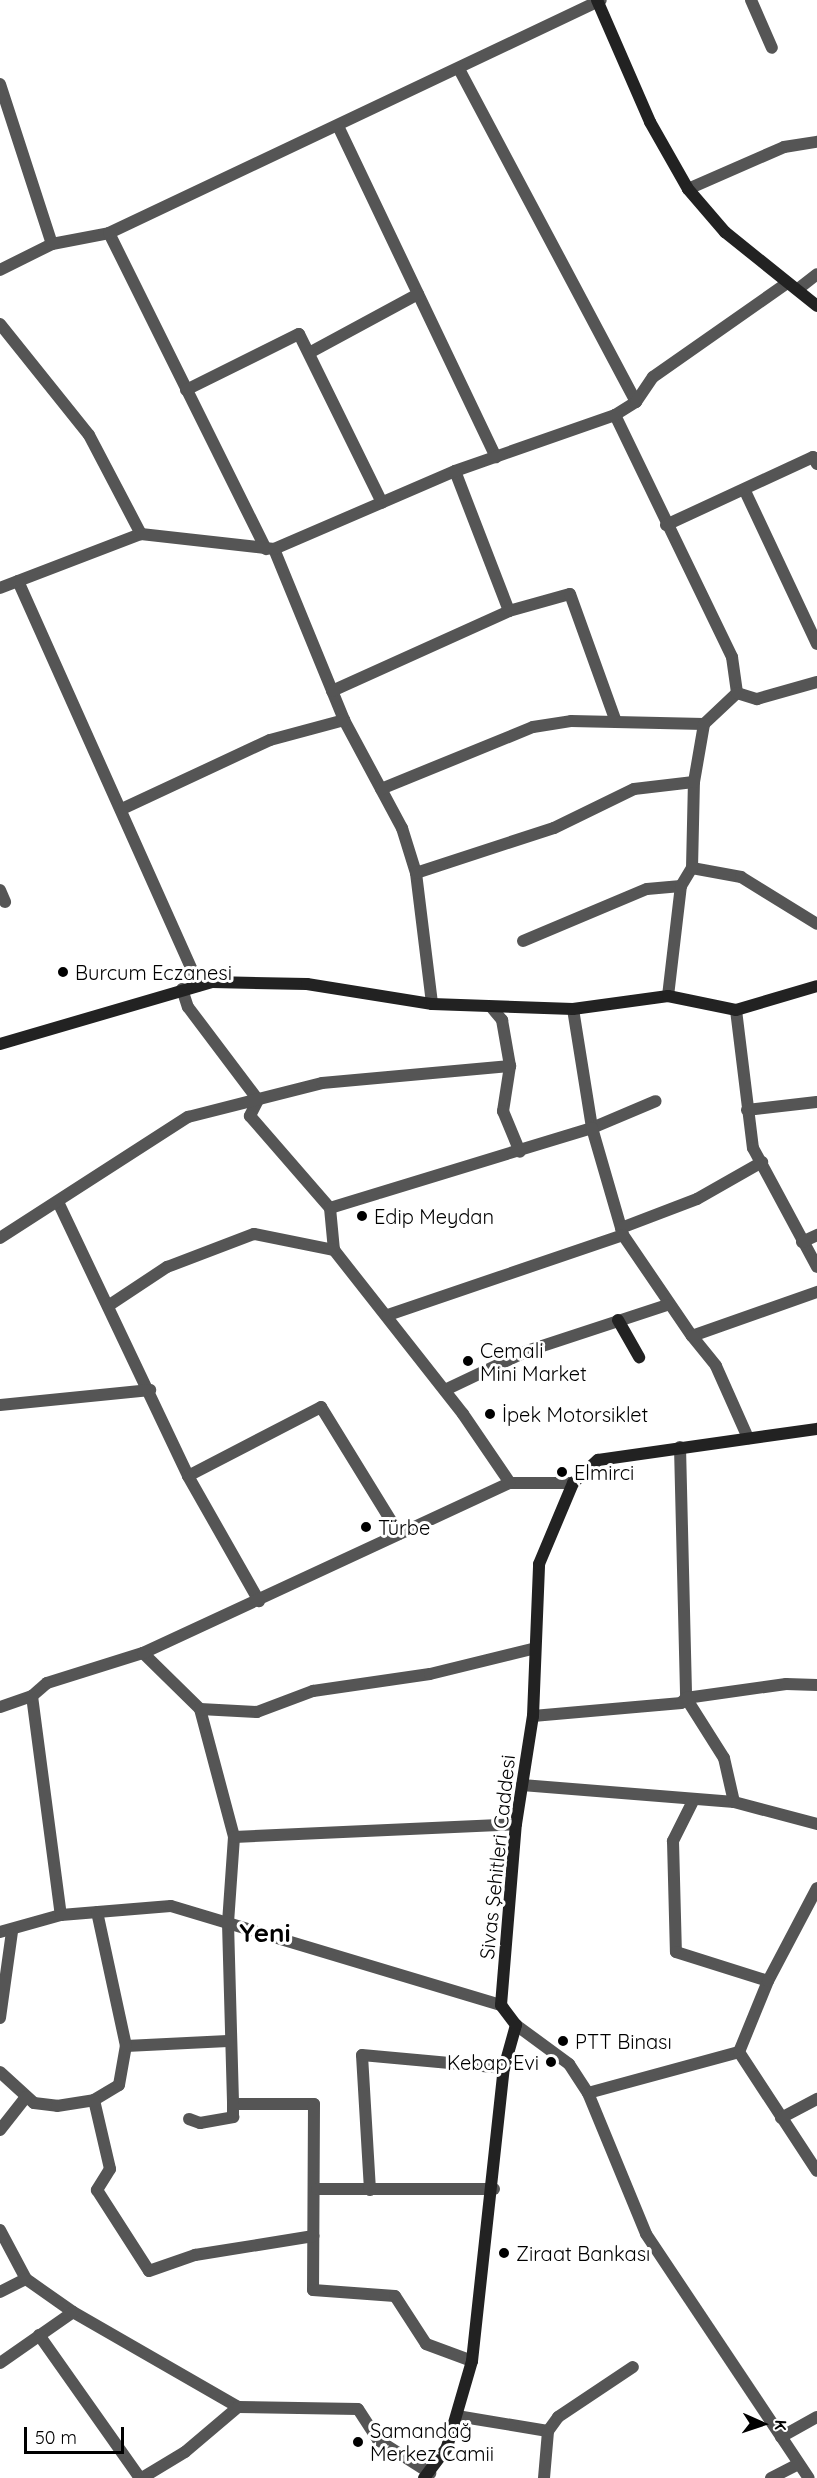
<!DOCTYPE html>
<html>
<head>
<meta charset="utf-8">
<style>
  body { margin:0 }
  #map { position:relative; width:817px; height:2478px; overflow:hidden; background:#fff; font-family:Quicksand,sans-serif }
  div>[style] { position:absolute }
  .street>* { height:12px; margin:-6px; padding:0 6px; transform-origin:6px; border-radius:6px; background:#555 }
  .secondary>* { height:12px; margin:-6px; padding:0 6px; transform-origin:6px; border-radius:6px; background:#222 }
  .dots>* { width:16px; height:16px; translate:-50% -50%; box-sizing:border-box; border:3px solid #fff; border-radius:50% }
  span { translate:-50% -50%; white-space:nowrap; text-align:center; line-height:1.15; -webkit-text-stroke:6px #fff; paint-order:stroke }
  .poi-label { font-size:20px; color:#000 }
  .left { translate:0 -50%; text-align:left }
  .right { translate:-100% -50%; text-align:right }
  .street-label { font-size:20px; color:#000 }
  .district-label { font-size:26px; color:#000; font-weight:700 }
  .north { position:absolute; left:733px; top:2394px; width:60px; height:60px; -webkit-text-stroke:4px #fff; paint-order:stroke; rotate:93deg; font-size:16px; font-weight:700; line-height:24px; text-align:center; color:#000 }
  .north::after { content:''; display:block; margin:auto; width:21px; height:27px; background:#000; clip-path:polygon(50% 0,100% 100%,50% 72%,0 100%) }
  .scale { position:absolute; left:24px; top:2427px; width:100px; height:27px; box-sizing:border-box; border:3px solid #000; border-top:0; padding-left:8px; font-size:18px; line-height:21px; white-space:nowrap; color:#000; -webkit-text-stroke:4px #fff; paint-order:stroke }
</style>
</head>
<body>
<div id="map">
  <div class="street">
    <div style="left:751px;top:0;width:52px;rotate:66.4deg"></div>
    <div style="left:459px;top:69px;width:377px;rotate:62deg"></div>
    <div style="left:0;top:84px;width:168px;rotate:72deg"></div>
    <div style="left:338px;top:126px;width:367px;rotate:64.5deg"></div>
    <div style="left:688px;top:189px;width:105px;rotate:-23.6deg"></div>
    <div style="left:784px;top:147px;width:33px;rotate:-9deg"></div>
    <div style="left:109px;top:233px;width:353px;rotate:63.6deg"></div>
    <div style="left:0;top:270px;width:58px;rotate:-26.6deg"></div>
    <div style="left:52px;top:244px;width:58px;rotate:-10.9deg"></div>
    <div style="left:109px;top:233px;width:544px;rotate:-25.34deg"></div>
    <div style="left:798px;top:289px;width:24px;rotate:-38deg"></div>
    <div style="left:0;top:324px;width:142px;rotate:51.3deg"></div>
    <div style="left:89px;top:435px;width:112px;rotate:62.3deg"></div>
    <div style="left:309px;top:353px;width:124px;rotate:-28.4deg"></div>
    <div style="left:186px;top:390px;width:126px;rotate:-26.4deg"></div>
    <div style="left:299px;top:334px;width:188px;rotate:63.8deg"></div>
    <div style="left:615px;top:415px;width:269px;rotate:64.2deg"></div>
    <div style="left:732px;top:657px;width:36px;rotate:82deg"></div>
    <div style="left:455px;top:471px;width:150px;rotate:68.9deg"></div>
    <div style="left:745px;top:491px;width:169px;rotate:64.8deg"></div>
    <div style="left:666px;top:525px;width:162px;rotate:-24.8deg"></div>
    <div style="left:813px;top:457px;width:8px;rotate:60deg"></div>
    <div style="left:274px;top:549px;width:185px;rotate:67.7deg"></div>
    <div style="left:344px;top:720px;width:123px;rotate:61.8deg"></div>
    <div style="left:402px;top:828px;width:47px;rotate:72.7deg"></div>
    <div style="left:416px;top:873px;width:132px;rotate:83deg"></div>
    <div style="left:18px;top:581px;width:443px;rotate:65.9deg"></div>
    <div style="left:0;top:588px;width:151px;rotate:-21deg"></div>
    <div style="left:141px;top:534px;width:134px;rotate:6.4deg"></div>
    <div style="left:274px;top:549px;width:197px;rotate:-23.3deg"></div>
    <div style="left:455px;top:471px;width:170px;rotate:-19.3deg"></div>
    <div style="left:615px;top:415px;width:25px;rotate:-32deg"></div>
    <div style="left:636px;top:402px;width:30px;rotate:-56deg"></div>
    <div style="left:653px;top:377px;width:164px;rotate:-35deg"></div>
    <div style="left:332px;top:691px;width:194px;rotate:-24.3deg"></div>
    <div style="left:509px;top:611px;width:63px;rotate:-15.6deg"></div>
    <div style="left:570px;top:594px;width:136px;rotate:70.2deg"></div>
    <div style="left:381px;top:789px;width:164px;rotate:-22.2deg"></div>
    <div style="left:533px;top:727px;width:38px;rotate:-9deg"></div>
    <div style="left:571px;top:721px;width:133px;rotate:1.3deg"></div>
    <div style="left:704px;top:724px;width:45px;rotate:-43.2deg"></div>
    <div style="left:737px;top:693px;width:21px;rotate:17deg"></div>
    <div style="left:757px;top:699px;width:62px;rotate:-15.8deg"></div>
    <div style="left:124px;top:808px;width:161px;rotate:-25deg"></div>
    <div style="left:270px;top:740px;width:77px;rotate:-15.1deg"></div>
    <div style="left:692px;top:868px;width:50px;rotate:10.4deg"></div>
    <div style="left:741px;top:877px;width:89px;rotate:31.7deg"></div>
    <div style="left:416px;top:873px;width:145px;rotate:-18.1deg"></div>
    <div style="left:554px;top:828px;width:89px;rotate:-26deg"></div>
    <div style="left:634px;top:789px;width:60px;rotate:-6.7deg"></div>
    <div style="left:0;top:890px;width:13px;rotate:67deg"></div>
    <div style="left:523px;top:941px;width:134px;rotate:-22.8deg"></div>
    <div style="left:647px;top:889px;width:34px;rotate:-5deg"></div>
    <div style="left:182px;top:989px;width:19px;rotate:72deg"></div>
    <div style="left:188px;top:1007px;width:116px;rotate:53deg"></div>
    <div style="left:258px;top:1100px;width:18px;rotate:117deg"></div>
    <div style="left:250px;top:1116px;width:122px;rotate:49deg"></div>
    <div style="left:330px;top:1208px;width:42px;rotate:84.6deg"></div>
    <div style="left:334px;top:1250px;width:209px;rotate:51.8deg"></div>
    <div style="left:463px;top:1414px;width:83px;rotate:55.7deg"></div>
    <div style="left:510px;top:1483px;width:63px"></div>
    <div style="left:668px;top:996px;width:111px;rotate:-83.3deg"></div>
    <div style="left:681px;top:886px;width:21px;rotate:-59deg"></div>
    <div style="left:692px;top:868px;width:86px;rotate:-88.7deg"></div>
    <div style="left:694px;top:782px;width:59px;rotate:-80.2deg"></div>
    <div style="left:492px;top:1008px;width:16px;rotate:50deg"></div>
    <div style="left:502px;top:1020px;width:47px;rotate:80.1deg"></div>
    <div style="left:510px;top:1066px;width:46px;rotate:98.8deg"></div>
    <div style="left:503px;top:1111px;width:44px;rotate:67.5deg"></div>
    <div style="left:573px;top:1009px;width:121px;rotate:80.9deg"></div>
    <div style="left:592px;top:1128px;width:69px;rotate:-22.9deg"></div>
    <div style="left:736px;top:1010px;width:139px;rotate:83deg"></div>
    <div style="left:753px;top:1148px;width:135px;rotate:61.7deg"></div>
    <div style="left:747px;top:1110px;width:70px;rotate:-6.5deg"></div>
    <div style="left:59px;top:1204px;width:301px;rotate:64.6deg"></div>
    <div style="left:188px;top:1476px;width:144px;rotate:60.4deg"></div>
    <div style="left:330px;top:1208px;width:274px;rotate:-17deg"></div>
    <div style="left:592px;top:1128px;width:111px;rotate:73.8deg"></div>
    <div style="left:623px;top:1235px;width:122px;rotate:55.7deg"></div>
    <div style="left:692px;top:1336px;width:133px;rotate:-19.4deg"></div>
    <div style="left:621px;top:1228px;width:81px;rotate:-20.9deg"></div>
    <div style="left:697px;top:1199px;width:75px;rotate:-29.6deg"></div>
    <div style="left:0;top:1238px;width:224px;rotate:-32.8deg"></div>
    <div style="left:188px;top:1117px;width:138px;rotate:-14.2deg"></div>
    <div style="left:322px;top:1083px;width:189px;rotate:-5.2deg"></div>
    <div style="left:802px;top:1242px;width:17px;rotate:-25deg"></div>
    <div style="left:108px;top:1306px;width:71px;rotate:-33.5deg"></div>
    <div style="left:167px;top:1267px;width:93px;rotate:-20.8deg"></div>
    <div style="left:254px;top:1234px;width:82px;rotate:11.3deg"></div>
    <div style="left:388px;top:1315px;width:248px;rotate:-18.8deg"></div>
    <div style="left:692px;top:1336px;width:38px;rotate:51deg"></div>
    <div style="left:716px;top:1366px;width:79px;rotate:66deg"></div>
    <div style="left:445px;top:1390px;width:91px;rotate:-25.4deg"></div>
    <div style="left:527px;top:1351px;width:147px;rotate:-18.2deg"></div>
    <div style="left:0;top:1405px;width:151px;rotate:-5.7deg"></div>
    <div style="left:680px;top:1447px;width:251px;rotate:88.6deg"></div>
    <div style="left:686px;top:1698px;width:71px;rotate:57.7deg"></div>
    <div style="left:724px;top:1758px;width:45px;rotate:77.2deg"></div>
    <div style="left:188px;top:1476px;width:150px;rotate:-27.4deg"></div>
    <div style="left:321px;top:1407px;width:149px;rotate:58.4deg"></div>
    <div style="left:143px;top:1653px;width:80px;rotate:44.5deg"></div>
    <div style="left:200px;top:1709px;width:132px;rotate:75.1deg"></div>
    <div style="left:234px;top:1837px;width:86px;rotate:94deg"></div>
    <div style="left:228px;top:1923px;width:181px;rotate:88.4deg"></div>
    <div style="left:233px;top:2104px;width:81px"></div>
    <div style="left:314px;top:2104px;width:186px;rotate:90.3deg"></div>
    <div style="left:313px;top:2290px;width:82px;rotate:4.2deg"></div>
    <div style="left:395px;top:2296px;width:57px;rotate:57.1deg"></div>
    <div style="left:426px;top:2344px;width:49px;rotate:20.3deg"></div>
    <div style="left:32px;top:1696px;width:221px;rotate:82.5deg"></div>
    <div style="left:0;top:1707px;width:34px;rotate:-19deg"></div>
    <div style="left:32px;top:1696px;width:20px;rotate:-41deg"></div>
    <div style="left:47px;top:1683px;width:101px;rotate:-17.4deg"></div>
    <div style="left:143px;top:1653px;width:404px;rotate:-24.9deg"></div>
    <div style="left:200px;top:1709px;width:57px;rotate:3deg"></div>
    <div style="left:257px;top:1712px;width:60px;rotate:-20.6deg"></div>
    <div style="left:313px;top:1691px;width:118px;rotate:-8.3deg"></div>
    <div style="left:430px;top:1674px;width:105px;rotate:-13.8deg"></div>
    <div style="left:533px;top:1716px;width:149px;rotate:-5deg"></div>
    <div style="left:681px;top:1703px;width:7px;rotate:-45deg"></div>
    <div style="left:686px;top:1698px;width:101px;rotate:-8deg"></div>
    <div style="left:786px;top:1684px;width:31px;rotate:2deg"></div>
    <div style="left:522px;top:1785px;width:213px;rotate:4.6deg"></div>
    <div style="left:734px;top:1802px;width:86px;rotate:14.8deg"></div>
    <div style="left:693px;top:1801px;width:45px;rotate:116.6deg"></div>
    <div style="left:673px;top:1841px;width:111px;rotate:88.5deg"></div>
    <div style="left:676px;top:1952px;width:96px;rotate:17.5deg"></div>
    <div style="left:234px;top:1837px;width:282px;rotate:-2.6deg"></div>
    <div style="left:0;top:1932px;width:63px;rotate:-15.6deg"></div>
    <div style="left:61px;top:1915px;width:110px;rotate:-4.7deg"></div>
    <div style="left:171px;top:1906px;width:345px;rotate:16.7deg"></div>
    <div style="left:0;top:2018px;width:87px;rotate:-82.1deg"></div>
    <div style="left:516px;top:2025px;width:66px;rotate:36.3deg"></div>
    <div style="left:569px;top:2064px;width:35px;rotate:57deg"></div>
    <div style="left:588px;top:2093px;width:152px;rotate:67.6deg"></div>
    <div style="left:646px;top:2234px;width:293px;rotate:56.3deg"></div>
    <div style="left:126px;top:2046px;width:102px;rotate:-2.8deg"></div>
    <div style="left:739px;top:2052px;width:142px;rotate:56.8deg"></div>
    <div style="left:0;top:2072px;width:46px;rotate:42.4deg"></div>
    <div style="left:34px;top:2103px;width:23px;rotate:7deg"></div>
    <div style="left:57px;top:2106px;width:37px;rotate:-9deg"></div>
    <div style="left:94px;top:2100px;width:29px;rotate:-31deg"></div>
    <div style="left:119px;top:2085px;width:40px;rotate:-80deg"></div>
    <div style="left:126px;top:2046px;width:137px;rotate:-102.2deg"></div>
    <div style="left:588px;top:2093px;width:156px;rotate:-15.2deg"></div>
    <div style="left:739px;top:2052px;width:77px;rotate:-67.8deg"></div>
    <div style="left:768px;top:1981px;width:105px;rotate:-62.2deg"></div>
    <div style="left:94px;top:2100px;width:71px;rotate:76.9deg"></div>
    <div style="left:110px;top:2169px;width:25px;rotate:122deg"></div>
    <div style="left:97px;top:2190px;width:96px;rotate:57.3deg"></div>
    <div style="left:149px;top:2271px;width:49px;rotate:-19.2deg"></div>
    <div style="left:195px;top:2255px;width:120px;rotate:-9.1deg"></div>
    <div style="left:781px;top:2118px;width:41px;rotate:-27.8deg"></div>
    <div style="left:189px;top:2119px;width:12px;rotate:20deg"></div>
    <div style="left:200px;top:2123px;width:34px;rotate:-10deg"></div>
    <div style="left:233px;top:2117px;width:13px;rotate:-90deg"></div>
    <div style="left:0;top:2130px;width:42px;rotate:-51.8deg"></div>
    <div style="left:317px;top:2189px;width:177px"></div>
    <div style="left:370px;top:2190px;width:135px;rotate:-93.4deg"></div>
    <div style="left:362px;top:2055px;width:143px;rotate:5.2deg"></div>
    <div style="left:0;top:2230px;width:55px;rotate:62deg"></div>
    <div style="left:26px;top:2279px;width:57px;rotate:35.1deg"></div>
    <div style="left:73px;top:2312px;width:190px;rotate:29.9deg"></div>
    <div style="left:238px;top:2407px;width:120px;rotate:1deg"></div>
    <div style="left:358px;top:2409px;width:37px;rotate:57deg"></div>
    <div style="left:378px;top:2440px;width:62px;rotate:32.4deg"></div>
    <div style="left:0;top:2292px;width:29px;rotate:-27deg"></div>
    <div style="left:39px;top:2335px;width:175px;rotate:54.8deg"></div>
    <div style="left:0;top:2363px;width:89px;rotate:-34.9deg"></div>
    <div style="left:457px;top:2416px;width:92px;rotate:9.4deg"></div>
    <div style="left:781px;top:2437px;width:41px;rotate:-29.1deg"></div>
    <div style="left:142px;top:2478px;width:50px;rotate:-31.2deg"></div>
    <div style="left:185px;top:2452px;width:70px;rotate:-40.3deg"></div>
    <div style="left:544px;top:2478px;width:47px;rotate:-85.1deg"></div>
    <div style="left:548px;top:2431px;width:17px;rotate:-54deg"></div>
    <div style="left:558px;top:2417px;width:90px;rotate:-33.7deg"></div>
    <div style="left:771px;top:2478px;width:30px;rotate:-27deg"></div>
  </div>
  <div class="secondary">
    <div style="left:597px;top:0;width:133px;rotate:66.5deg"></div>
    <div style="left:650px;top:122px;width:77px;rotate:60.4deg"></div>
    <div style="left:688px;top:189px;width:57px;rotate:49.3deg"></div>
    <div style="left:725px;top:232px;width:118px;rotate:38.8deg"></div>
    <div style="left:0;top:1044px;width:221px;rotate:-16.3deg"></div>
    <div style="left:212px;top:982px;width:95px;rotate:1.2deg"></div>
    <div style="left:307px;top:984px;width:127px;rotate:9.1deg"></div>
    <div style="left:432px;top:1004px;width:141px;rotate:2deg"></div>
    <div style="left:573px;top:1009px;width:96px;rotate:-7.8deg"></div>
    <div style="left:668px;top:996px;width:69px;rotate:11.6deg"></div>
    <div style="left:736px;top:1010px;width:84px;rotate:-16.5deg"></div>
    <div style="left:618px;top:1320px;width:43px;rotate:60.4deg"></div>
    <div style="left:424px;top:2478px;width:39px;rotate:-53deg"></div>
    <div style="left:447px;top:2447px;width:90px;rotate:-73.8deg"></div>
    <div style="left:472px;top:2361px;width:295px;rotate:-83.8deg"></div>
    <div style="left:504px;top:2068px;width:45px;rotate:-74.4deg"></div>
    <div style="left:516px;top:2025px;width:25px;rotate:-127deg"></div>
    <div style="left:501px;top:2005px;width:182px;rotate:-85.3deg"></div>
    <div style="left:516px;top:1824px;width:109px;rotate:-81.1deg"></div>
    <div style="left:533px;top:1716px;width:152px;rotate:-87.7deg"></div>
    <div style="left:539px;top:1564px;width:88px;rotate:-67.2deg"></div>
    <div style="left:573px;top:1483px;width:34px;rotate:-43deg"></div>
    <div style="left:598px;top:1460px;width:221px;rotate:-8.1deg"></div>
  </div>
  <div class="dots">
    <div style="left:63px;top:972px;background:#000"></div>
    <div style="left:362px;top:1216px;background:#000"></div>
    <div style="left:468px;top:1361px;background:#000"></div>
    <div style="left:490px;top:1414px;background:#000"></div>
    <div style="left:562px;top:1472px;background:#000"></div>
    <div style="left:366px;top:1527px;background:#000"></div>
    <div style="left:563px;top:2041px;background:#000"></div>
    <div style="left:551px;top:2062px;background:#000"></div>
    <div style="left:504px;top:2253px;background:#000"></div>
    <div style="left:358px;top:2442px;background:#000"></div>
  </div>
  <div class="poi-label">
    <span class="left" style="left:75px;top:972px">Burcum Eczanesi</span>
    <span class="left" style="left:374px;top:1216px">Edip Meydan</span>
    <span class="left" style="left:480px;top:1362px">Cemali<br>Mini Market</span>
    <span class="left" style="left:502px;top:1414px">İpek Motorsiklet</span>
    <span class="left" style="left:574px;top:1472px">Elmirci</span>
    <span class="left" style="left:378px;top:1527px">Türbe</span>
    <span class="left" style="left:575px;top:2041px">PTT Binası</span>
    <span class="right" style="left:539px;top:2062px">Kebap Evi</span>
    <span class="left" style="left:516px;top:2253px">Ziraat Bankası</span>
    <span class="left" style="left:370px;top:2442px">Samandağ<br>Merkez Camii</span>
  </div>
  <div class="street-label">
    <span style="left:497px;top:1857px;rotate:-84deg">Sivas Şehitleri Caddesi</span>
  </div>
  <div class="district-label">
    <span style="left:265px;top:1933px">Yeni</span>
  </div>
  <div class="north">K</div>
  <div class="scale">50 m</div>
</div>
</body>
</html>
